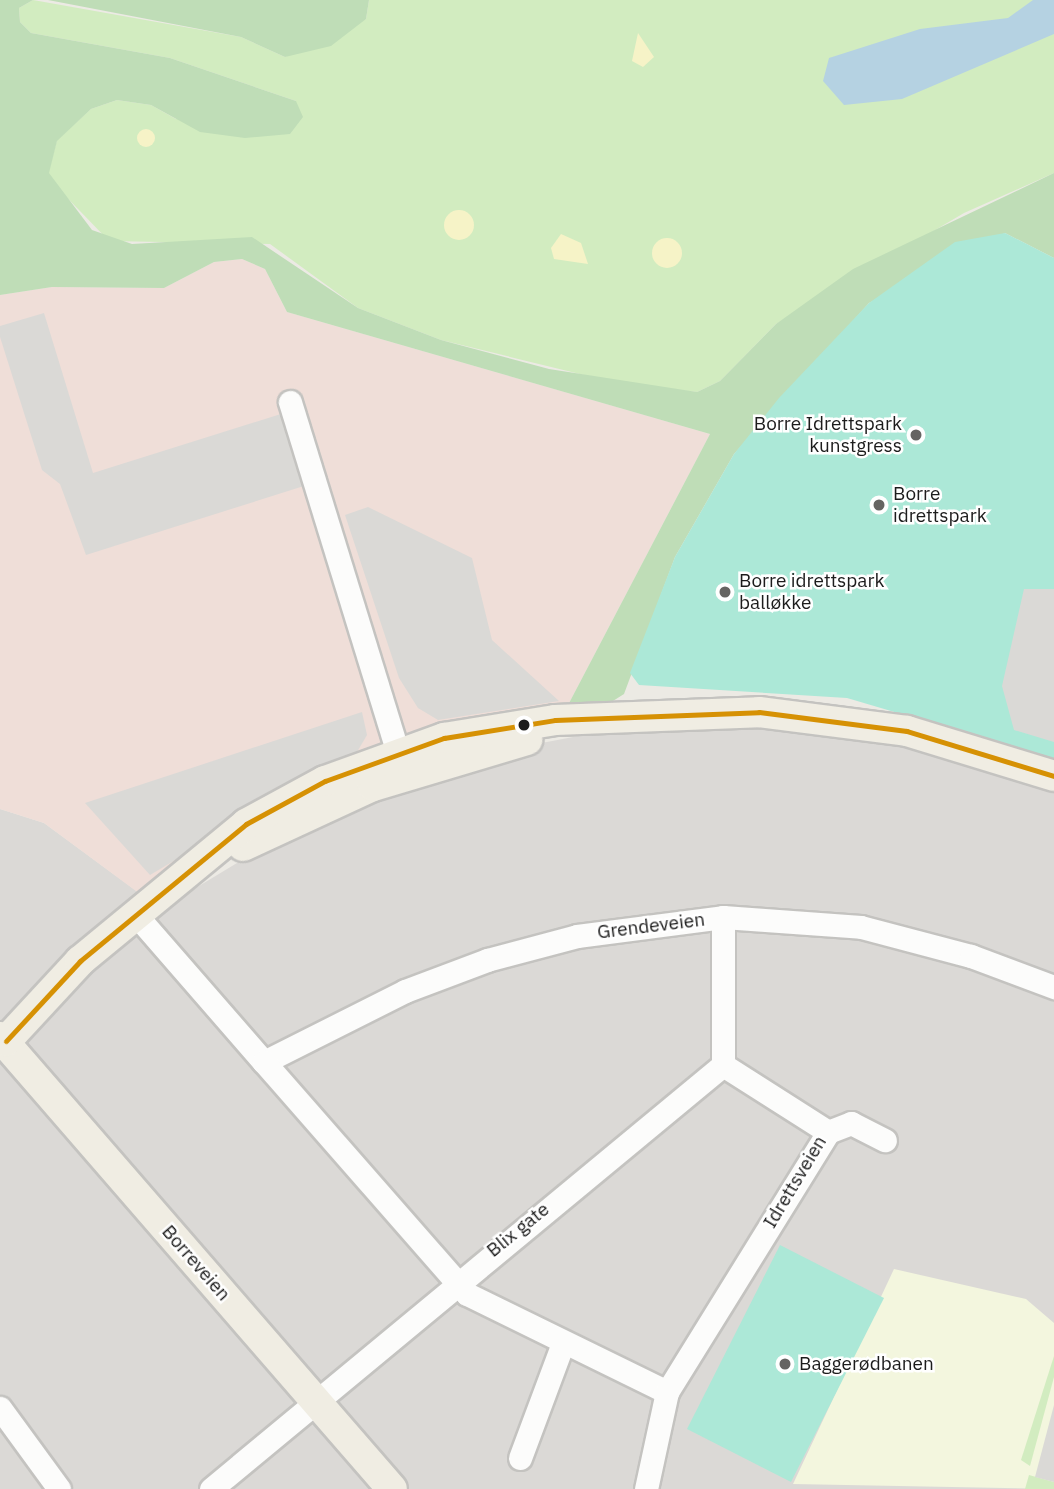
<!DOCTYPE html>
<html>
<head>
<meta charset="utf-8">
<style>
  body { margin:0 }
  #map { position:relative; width:1054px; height:1489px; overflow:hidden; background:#eceae4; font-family:"IBM Plex Sans",sans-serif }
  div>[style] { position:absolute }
  .residential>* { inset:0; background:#dbd9d6 }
  .commercial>* { inset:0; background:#efded8 }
  .education>* { inset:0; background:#f3f6de }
  .grass>* { inset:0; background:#d2ecc0 }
  .forest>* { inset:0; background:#bfddb7 }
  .sand>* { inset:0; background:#f6f3c7 }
  .round { border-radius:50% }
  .pitch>* { inset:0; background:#ace8d7 }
  .parking>* { inset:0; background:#dad9d6 }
  .water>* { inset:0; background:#b5d2e2 }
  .roads { filter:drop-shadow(2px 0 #c4c3c0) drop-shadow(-2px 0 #c4c3c0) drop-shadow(0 2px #c4c3c0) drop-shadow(0 -2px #c4c3c0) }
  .minor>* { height:23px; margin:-11.5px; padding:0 11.5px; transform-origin:11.5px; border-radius:11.5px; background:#fcfcfb }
  .major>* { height:30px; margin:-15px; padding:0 15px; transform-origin:15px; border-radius:15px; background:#f0ede3 }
  .bus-1>* { height:5px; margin:-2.5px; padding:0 2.5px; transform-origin:2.5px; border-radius:2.5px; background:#d69104 }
  .dots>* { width:19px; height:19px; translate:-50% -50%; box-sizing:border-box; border:4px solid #fff; border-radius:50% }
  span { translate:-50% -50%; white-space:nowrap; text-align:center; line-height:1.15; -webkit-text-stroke:5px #fff; paint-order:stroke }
  .poi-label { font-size:19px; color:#1c1c1c }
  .right { translate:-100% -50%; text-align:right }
  .left { translate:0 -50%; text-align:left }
  .street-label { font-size:19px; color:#1c1c1c }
</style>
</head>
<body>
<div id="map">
  <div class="residential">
    <div style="clip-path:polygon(793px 723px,901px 738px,1054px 789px,1054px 1489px,0 1489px,0 809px,44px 823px,161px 909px,316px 815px,495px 752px,599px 732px)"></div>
  </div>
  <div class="commercial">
    <div style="clip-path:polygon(242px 259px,265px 269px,287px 312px,710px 434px,567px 707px,140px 894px,44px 823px,0 809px,0 295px,52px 287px,164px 288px,214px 262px)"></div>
  </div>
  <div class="education">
    <div style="clip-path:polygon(894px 1269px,1026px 1299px,1054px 1323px,1054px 1489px,793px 1484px)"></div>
  </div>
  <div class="grass">
    <div style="clip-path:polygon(33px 0,241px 37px,285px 57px,366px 19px,369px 0,1054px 0,1054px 173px,964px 213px,776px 324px,720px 381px,697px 392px,621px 384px,441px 340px,358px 308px,270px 244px,109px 241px,47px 177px,57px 140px,91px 109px,117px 100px,151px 105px,176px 119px,296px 101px,170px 58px,31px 33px,20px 22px,19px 8px)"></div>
    <div style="clip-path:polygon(1054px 1356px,1054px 1377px,1030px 1466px,1021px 1460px)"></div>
    <div style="clip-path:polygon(1029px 1475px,1054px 1482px,1054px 1489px,1025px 1489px)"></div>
  </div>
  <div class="forest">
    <div style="clip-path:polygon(0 0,33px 0,19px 8px,20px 22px,31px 33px,170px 58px,296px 101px,303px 117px,290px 134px,245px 138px,200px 132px,151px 105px,117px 100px,91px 109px,57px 141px,49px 173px,92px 230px,132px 244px,252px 237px,358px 308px,441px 340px,549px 369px,697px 392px,720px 381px,776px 324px,853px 269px,1054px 173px,1054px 258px,1005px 233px,869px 303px,734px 454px,675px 557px,624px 694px,605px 706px,567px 707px,710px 434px,287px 312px,265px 269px,242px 259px,214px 262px,164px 288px,52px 287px,0 295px)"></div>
    <div style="clip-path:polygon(48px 0,369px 0,366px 19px,331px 46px,285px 57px,241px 37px)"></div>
  </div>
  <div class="sand">
    <div style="clip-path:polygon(638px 33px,654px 57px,643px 67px,632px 61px)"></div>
    <div class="round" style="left:137px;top:129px;width:18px;height:18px"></div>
    <div class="round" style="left:444px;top:210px;width:30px;height:30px"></div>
    <div style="clip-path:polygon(561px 234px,581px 243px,588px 264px,554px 259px,551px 248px)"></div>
    <div class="round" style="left:652px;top:238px;width:30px;height:30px"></div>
  </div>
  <div class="pitch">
    <div style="clip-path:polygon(1005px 233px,1054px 258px,1054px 759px,847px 698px,639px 685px,630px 673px,675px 557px,734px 454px,779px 398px,869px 303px,955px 242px)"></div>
    <div style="clip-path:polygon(780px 1245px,884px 1298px,791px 1482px,687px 1429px)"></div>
  </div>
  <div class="parking">
    <div style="clip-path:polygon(44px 313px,93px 473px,284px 413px,307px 485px,86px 555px,60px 484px,42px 470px,0 337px,0 326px)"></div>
    <div style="clip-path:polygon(368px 507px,472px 558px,492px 640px,559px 701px,438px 720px,418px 708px,399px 678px,345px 515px)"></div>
    <div style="clip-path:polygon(1024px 589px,1054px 589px,1054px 742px,1014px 730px,1002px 686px)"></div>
    <div style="clip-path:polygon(362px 712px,367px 735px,357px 752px,150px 875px,85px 803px)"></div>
    <div style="clip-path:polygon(1054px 1405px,1054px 1482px,1035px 1477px)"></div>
  </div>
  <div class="water">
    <div style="clip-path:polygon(1033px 0,1054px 0,1054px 34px,902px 99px,844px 105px,823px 81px,829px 58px,920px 29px,1008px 18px)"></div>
  </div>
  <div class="roads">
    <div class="minor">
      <div style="left:290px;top:402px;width:384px;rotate:72.9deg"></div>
      <div style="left:136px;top:915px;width:195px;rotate:49deg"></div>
      <div style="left:264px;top:1062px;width:158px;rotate:-26.7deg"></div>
      <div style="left:405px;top:991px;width:88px;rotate:-20.7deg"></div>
      <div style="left:487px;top:960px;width:93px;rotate:-14.9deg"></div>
      <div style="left:577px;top:936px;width:147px;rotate:-7.4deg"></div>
      <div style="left:723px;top:917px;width:138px;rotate:4.1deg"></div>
      <div style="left:861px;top:927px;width:114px;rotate:14.8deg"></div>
      <div style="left:971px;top:956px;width:89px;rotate:20.5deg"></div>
      <div style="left:723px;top:917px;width:148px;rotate:90deg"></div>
      <div style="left:264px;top:1062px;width:308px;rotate:48.8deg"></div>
      <div style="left:467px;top:1294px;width:223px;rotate:26.1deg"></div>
      <div style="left:723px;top:1065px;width:125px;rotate:32.5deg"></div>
      <div style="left:828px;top:1132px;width:25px;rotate:-21deg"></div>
      <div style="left:851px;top:1123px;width:38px;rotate:27deg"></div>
      <div style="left:0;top:1408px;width:100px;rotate:53.9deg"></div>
      <div style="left:520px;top:1458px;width:123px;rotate:-69.5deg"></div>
      <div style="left:211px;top:1489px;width:665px;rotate:-39.63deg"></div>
      <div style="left:646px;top:1489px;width:99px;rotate:-77.8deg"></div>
      <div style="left:667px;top:1392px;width:306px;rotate:-58.2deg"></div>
    </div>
    <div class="major">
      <div style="left:243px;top:846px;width:143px;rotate:-24.8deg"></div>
      <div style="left:373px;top:786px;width:161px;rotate:-16.6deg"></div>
      <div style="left:0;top:1037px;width:598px;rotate:49.07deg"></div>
      <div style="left:6px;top:1041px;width:109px;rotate:-47.2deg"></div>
      <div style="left:80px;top:961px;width:215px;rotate:-39.5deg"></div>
      <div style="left:246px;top:824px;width:90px;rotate:-28.6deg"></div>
      <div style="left:325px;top:781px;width:127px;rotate:-19.9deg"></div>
      <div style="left:444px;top:738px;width:112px;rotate:-9.2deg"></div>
      <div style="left:555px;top:720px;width:204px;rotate:-2.2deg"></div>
      <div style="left:759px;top:712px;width:149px;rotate:7.3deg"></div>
      <div style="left:907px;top:731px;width:154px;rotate:17deg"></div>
    </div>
  </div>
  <div class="bus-1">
    <div style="left:6px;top:1041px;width:109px;rotate:-47.2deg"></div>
    <div style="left:80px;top:961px;width:215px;rotate:-39.5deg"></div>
    <div style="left:246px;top:824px;width:90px;rotate:-28.6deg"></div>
    <div style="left:325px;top:781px;width:127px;rotate:-19.9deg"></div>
    <div style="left:444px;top:738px;width:112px;rotate:-9.2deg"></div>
    <div style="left:555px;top:720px;width:204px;rotate:-2.2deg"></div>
    <div style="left:759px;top:712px;width:149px;rotate:7.3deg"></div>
    <div style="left:907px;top:731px;width:154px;rotate:17deg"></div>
  </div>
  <div class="dots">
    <div style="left:916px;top:435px;background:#656462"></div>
    <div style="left:879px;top:505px;background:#656462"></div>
    <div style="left:725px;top:592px;background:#656462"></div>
    <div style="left:524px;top:725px;background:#1c1c1c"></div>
    <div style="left:785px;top:1364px;background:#656462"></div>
  </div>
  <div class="poi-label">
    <span class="right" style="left:902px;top:435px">Borre Idrettspark<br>kunstgress</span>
    <span class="left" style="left:893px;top:505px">Borre<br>idrettspark</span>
    <span class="left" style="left:739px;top:592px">Borre idrettspark<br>balløkke</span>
    <span class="left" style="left:799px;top:1364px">Baggerødbanen</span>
  </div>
  <div class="street-label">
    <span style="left:651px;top:926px;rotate:-7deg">Grendeveien</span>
    <span style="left:795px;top:1182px;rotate:-59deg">Idrettsveien</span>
    <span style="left:518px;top:1230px;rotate:-39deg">Blix gate</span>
    <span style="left:196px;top:1263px;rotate:49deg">Borreveien</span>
  </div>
</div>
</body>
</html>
